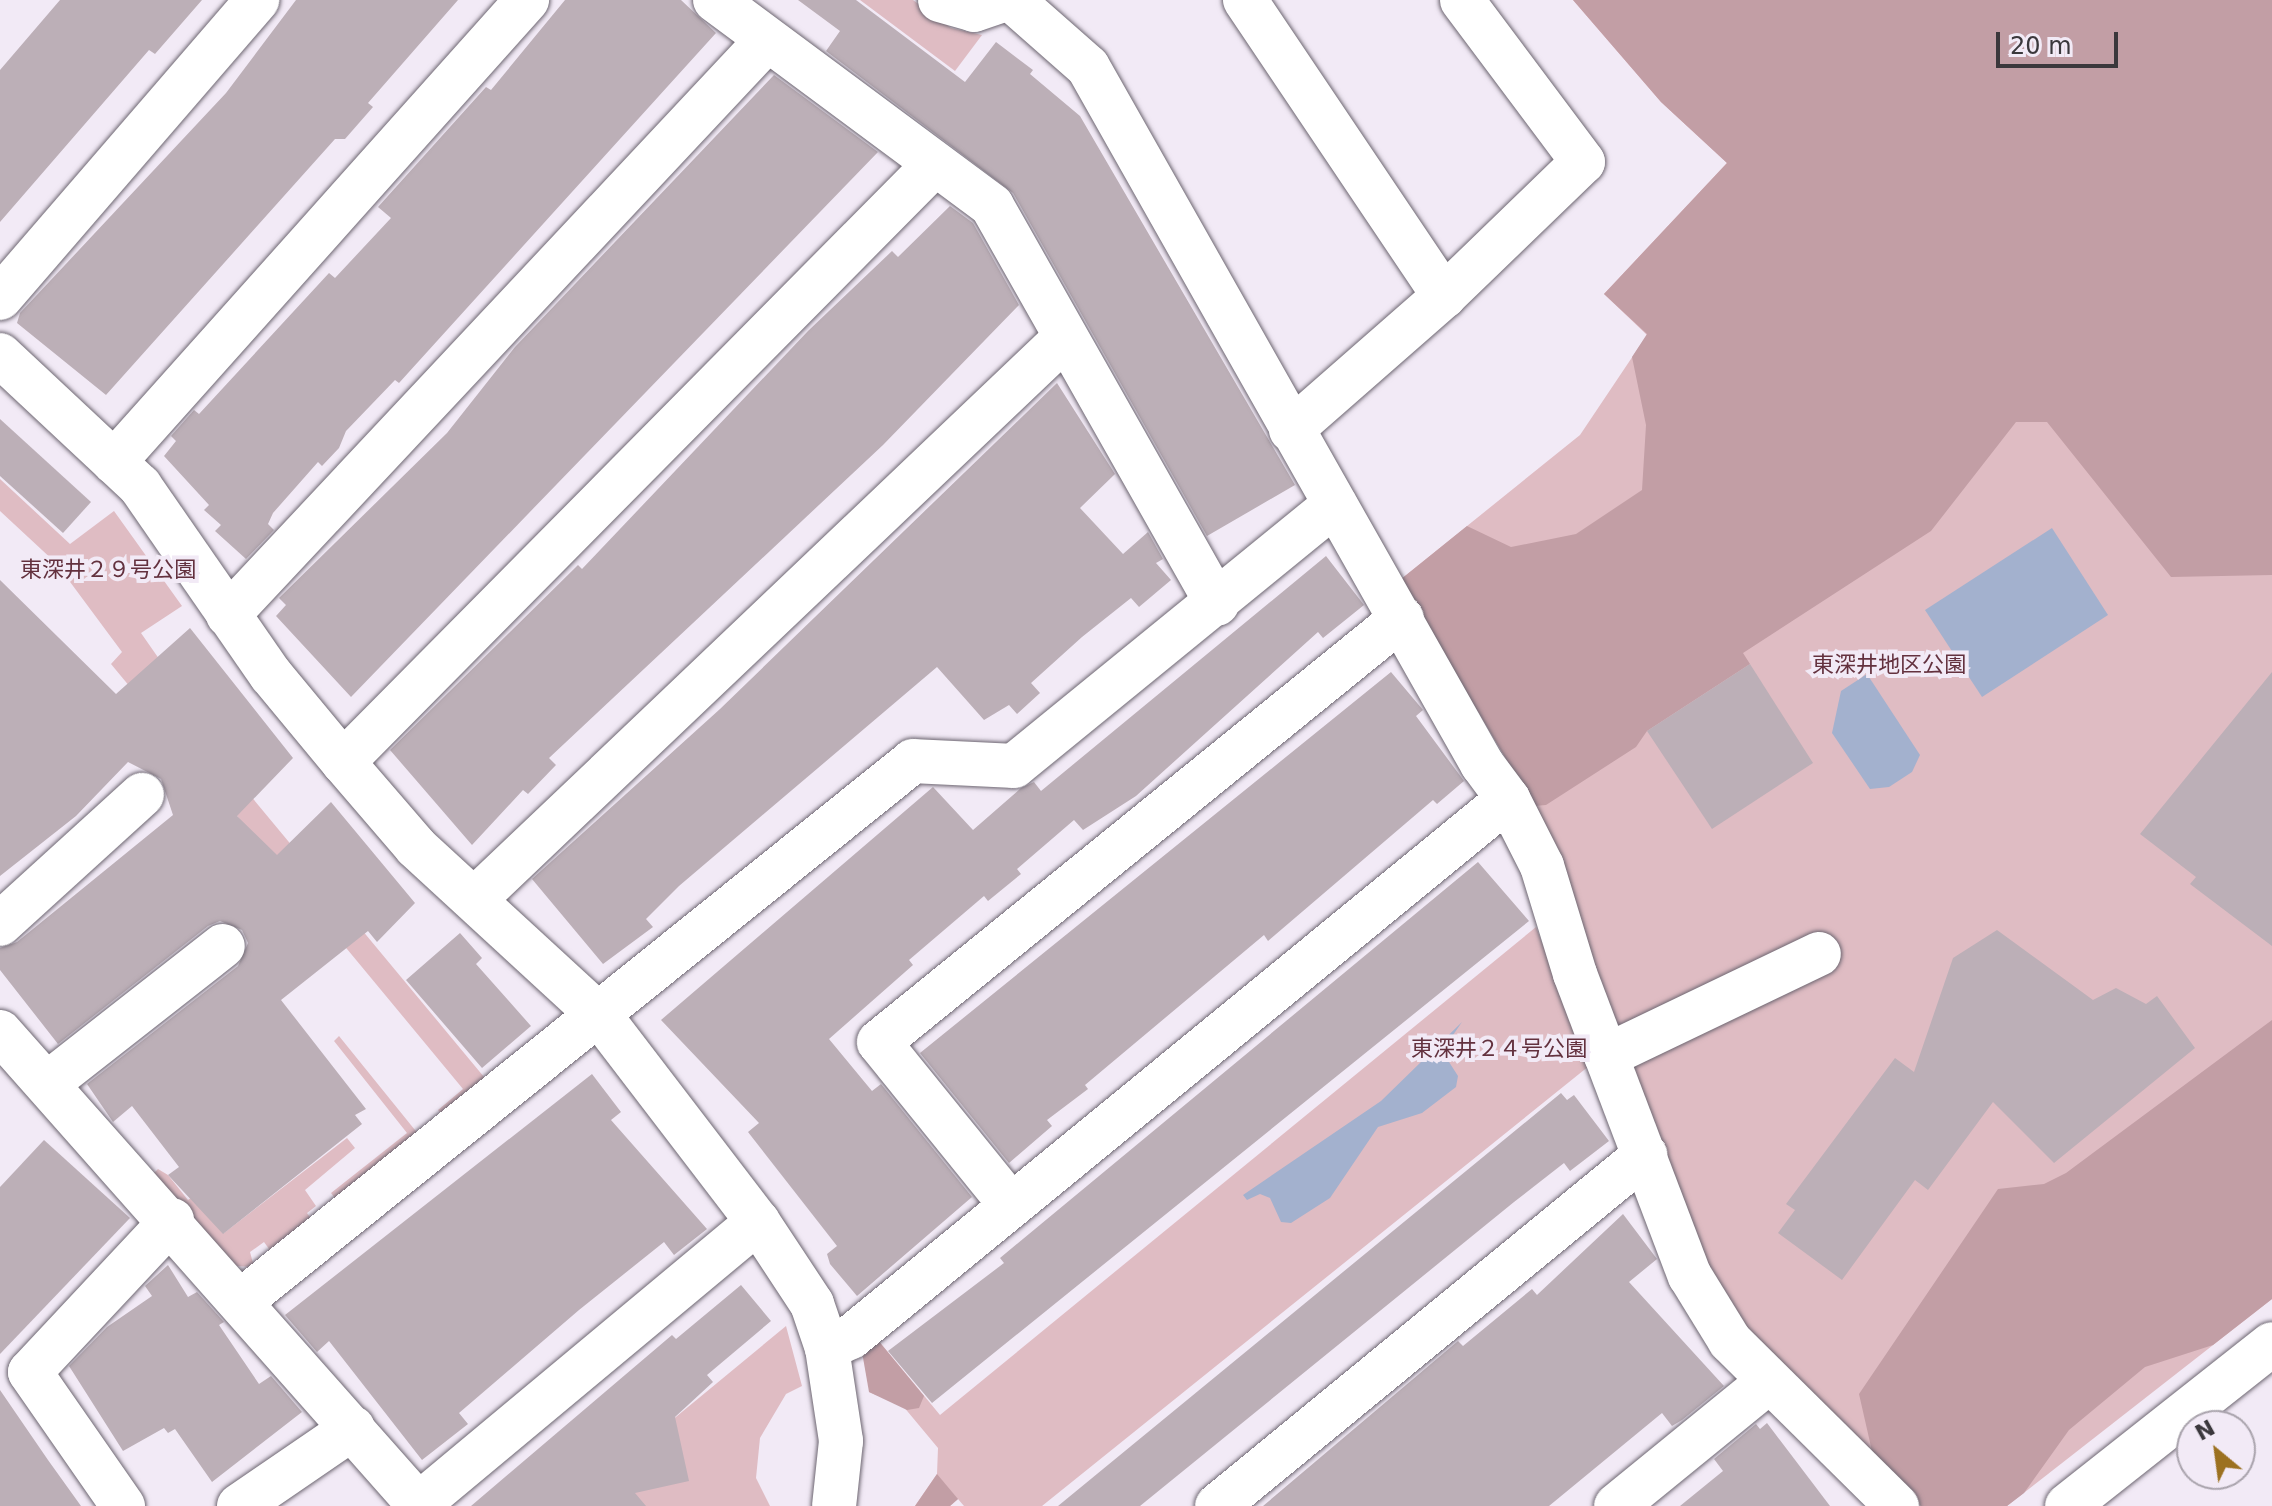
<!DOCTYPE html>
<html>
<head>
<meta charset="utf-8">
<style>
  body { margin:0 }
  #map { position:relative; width:2272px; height:1506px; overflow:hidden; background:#f2eaf6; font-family:"DejaVu Sans","Noto Sans JP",sans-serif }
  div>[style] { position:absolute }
  .green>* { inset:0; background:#dfbcc3 }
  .forest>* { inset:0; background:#c29ea5 }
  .water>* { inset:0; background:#a3b1ce }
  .building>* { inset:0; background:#bcafb7 }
  .roads { filter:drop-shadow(0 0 2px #6d6671) drop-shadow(0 0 2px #6d6671) }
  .minor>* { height:44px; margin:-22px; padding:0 22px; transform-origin:22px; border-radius:22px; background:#fff }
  span { translate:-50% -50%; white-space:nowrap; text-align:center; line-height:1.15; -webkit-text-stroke:8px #f2eaf6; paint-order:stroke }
  .park-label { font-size:22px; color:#63313e }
  .north { position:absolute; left:2176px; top:1410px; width:80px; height:80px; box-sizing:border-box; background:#f2eaf6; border:2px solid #a9a3ac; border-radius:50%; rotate:331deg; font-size:22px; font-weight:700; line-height:32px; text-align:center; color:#3b383c }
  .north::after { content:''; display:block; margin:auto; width:28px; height:36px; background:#9c7120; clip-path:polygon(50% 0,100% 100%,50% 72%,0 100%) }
  .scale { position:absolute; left:1996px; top:32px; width:122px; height:36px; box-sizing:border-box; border:4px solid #3b383c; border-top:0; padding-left:10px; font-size:24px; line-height:28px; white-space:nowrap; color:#3b383c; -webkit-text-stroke:6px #f2eaf6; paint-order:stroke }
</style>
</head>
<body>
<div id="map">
  <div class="green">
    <i style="clip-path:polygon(860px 0,913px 0,951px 28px,982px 35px,955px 71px)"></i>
    <i style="clip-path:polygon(1573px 0,2272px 0,2272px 1299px,2007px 1506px,1921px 1506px,1741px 1327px,1711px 1272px,1534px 806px,1400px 580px,1580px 435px,1647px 335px,1604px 294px,1727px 163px,1661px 102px)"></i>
    <i style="clip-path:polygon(0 479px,70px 544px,114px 511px,182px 606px,141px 633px,164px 666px,152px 677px,489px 1083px,444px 1118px,438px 1110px,463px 1089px,111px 664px,122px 652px,56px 563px,0 511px)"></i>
    <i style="clip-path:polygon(1536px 927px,1589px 1066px,1042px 1506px,964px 1506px,958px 1499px,950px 1506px,915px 1506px,937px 1474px,938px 1448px,903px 1406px,869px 1392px,877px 1339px,940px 1415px)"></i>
    <i style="clip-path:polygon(339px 1036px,419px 1135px,338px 1202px,331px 1193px,407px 1133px,334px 1041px)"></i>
    <i style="clip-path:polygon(347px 1138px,355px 1148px,305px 1190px,316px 1206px,307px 1213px,313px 1221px,272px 1253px,264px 1242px,250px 1252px,254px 1267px,235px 1266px,153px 1174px,158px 1169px,168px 1175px,188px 1200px,194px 1196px,224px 1233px)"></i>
    <i style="clip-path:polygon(786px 1326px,802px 1386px,786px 1394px,760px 1438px,756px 1478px,770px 1506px,568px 1506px)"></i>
  </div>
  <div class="forest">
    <i style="clip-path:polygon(1573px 0,2272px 0,2272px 575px,2171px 577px,2047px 422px,2016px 422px,1931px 531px,1743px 653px,1750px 664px,1647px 731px,1636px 747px,1546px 805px,1534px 806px,1400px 580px,1467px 526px,1511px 547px,1576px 534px,1642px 490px,1646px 425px,1632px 357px,1647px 334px,1604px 294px,1727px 163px,1661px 102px)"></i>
    <i style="clip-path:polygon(2272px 1020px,2272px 1299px,2213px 1345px,2145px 1367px,2069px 1430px,2024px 1493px,2007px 1506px,1921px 1506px,1874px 1460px,1859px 1394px,1998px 1189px,2044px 1184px,2066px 1173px)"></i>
    <i style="clip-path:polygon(877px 1339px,924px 1396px,919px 1408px,907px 1410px,869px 1392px,862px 1352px)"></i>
    <i style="clip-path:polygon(937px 1474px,958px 1499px,950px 1506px,915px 1506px)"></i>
  </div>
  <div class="water">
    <i style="clip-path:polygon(2052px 528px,2108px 615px,1982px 697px,1925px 610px)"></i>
    <i style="clip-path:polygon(1867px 674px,1920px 755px,1912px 772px,1889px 787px,1870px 789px,1832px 733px,1841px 691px)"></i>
    <i style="clip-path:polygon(1462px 1022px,1442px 1051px,1458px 1076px,1456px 1087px,1422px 1113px,1378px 1127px,1330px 1198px,1291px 1223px,1281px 1222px,1270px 1198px,1260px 1194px,1247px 1200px,1243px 1195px,1381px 1101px)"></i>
  </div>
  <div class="building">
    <i style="clip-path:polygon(60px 0,202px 0,155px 54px,149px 50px,0 222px,0 70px)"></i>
    <i style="clip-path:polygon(296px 0,458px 0,368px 103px,373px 107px,345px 139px,335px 139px,106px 395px,17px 323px,20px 313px,226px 93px)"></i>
    <i style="clip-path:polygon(565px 0,681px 0,716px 33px,399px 383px,395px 380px,346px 431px,339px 448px,322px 466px,318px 462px,273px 513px,268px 524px,274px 530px,246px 559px,215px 531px,221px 525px,204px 510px,209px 505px,164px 456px,176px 441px,171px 436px,194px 410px,199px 414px,329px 273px,335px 278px,391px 218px,378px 207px,486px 87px,491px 90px)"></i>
    <i style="clip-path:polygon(798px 0,856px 0,965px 82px,996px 42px,1033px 70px,1030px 74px,1080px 116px,1295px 485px,1207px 536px,1013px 193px,826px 51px,840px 31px)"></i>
    <i style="clip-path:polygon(774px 75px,878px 152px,351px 697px,276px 616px,286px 605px,279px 598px,447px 433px,515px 347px)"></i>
    <i style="clip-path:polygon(950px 206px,973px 223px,1019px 305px,883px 445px,549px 758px,556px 765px,528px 794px,523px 790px,472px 845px,390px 750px,578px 565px,582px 569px,808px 331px,892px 251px,898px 257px)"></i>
    <i style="clip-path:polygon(1057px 383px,1115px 474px,1080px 508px,1123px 554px,1148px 532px,1163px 559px,1156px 563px,1171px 580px,1139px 607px,1131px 598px,1082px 637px,1031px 683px,1040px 693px,1017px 714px,1009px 705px,984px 720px,937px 667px,679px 886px,646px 919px,653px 927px,603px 964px,532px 879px,720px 709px)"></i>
    <i style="clip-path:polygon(0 419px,91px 502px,63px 533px,0 476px)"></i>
    <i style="clip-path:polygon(1326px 556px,1364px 605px,1323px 638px,1318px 632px,1136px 796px,1083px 830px,1074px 820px,1017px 869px,1021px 874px,988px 901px,984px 896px,909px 960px,913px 965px,829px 1039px,872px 1091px,881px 1084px,972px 1197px,857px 1296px,830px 1264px,827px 1254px,837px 1246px,748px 1132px,759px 1123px,661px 1020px,933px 787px,973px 830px,1021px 788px,1034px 782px,1041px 791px)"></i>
    <i style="clip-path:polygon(0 580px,116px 694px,190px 628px,293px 758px,237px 816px,277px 855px,331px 802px,415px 903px,377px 942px,368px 931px,281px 1000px,366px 1109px,355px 1115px,362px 1124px,223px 1234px,168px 1175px,179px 1167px,132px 1106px,113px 1122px,87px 1084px,238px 966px,248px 943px,242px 930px,220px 921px,208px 926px,58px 1044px,0 970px,0 948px,17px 942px,173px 815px,161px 779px,128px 762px,76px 816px,0 876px)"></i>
    <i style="clip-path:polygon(1750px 664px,1813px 763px,1712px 829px,1647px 731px)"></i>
    <i style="clip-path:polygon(1391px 672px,1423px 710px,1416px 716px,1464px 781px,1437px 804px,1433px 800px,1268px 941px,1264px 935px,1085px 1085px,1088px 1089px,1047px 1120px,1052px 1126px,1009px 1163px,920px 1053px)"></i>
    <i style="clip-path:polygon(2272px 672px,2272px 946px,2190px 884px,2196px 877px,2140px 834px)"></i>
    <i style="clip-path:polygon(1478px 862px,1529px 921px,932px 1403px,888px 1351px,1004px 1263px,1000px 1258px)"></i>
    <i style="clip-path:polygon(1997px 930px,2093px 1000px,2116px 988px,2146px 1004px,2157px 996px,2195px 1048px,2054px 1163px,1993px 1102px,1928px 1190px,1915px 1180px,1842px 1280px,1778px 1233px,1795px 1210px,1786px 1204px,1895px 1058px,1914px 1072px,1953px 958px)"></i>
    <i style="clip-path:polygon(460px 933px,482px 958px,476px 964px,531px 1026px,482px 1068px,406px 980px)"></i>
    <i style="clip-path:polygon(592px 1074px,621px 1112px,611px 1120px,707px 1229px,674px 1255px,664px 1242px,579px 1310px,459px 1413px,468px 1424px,422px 1460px,329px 1341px,317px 1352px,285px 1315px)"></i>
    <i style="clip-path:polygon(1561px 1093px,1567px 1100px,1574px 1095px,1609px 1141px,1570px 1171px,1564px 1163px,1514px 1202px,1140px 1506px,1058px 1506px)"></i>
    <i style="clip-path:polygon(44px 1140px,130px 1218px,0 1354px,0 1187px)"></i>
    <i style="clip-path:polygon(1623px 1214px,1657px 1259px,1629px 1282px,1724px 1386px,1682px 1420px,1672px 1426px,1662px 1413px,1549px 1506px,1263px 1506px,1458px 1341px,1463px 1346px,1532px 1289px,1537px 1295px)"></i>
    <i style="clip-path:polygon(168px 1265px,188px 1297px,197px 1292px,224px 1322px,219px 1325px,259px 1384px,271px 1376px,302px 1412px,212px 1482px,175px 1429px,168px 1433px,164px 1428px,123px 1451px,69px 1366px,107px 1327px,152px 1296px,145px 1286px)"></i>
    <i style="clip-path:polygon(741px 1285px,771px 1321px,707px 1375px,713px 1382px,675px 1417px,689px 1481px,635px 1493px,646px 1506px,471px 1506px,672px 1335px,676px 1339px)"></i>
    <i style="clip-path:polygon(0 1390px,48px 1460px,81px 1506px,0 1506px)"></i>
    <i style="clip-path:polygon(1767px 1423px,1830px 1506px,1680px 1506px,1723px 1471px,1714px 1459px,1756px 1424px,1760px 1429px)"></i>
  </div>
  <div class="roads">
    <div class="minor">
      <i style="left:715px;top:0;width:345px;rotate:36.6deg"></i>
      <i style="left:992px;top:206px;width:457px;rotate:60.5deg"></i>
      <i style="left:940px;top:0;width:35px;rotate:16deg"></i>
      <i style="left:974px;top:10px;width:31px;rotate:-19deg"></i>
      <i style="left:1012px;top:0;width:101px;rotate:41.4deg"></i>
      <i style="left:1088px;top:67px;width:801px;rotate:60.52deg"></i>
      <i style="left:1482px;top:764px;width:44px;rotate:53.4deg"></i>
      <i style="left:1508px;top:799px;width:75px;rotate:63.1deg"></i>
      <i style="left:1542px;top:866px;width:113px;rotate:73deg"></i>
      <i style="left:1575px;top:974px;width:323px;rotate:69.2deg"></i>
      <i style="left:1690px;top:1276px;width:76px;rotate:58.4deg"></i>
      <i style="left:1730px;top:1341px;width:235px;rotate:44.7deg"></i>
      <i style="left:1245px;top:0;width:357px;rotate:56.1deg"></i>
      <i style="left:0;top:298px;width:394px;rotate:-49.2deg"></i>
      <i style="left:0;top:355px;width:192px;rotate:43.1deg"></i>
      <i style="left:140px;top:486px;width:230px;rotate:55.3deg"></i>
      <i style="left:271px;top:675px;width:113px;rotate:50.4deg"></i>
      <i style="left:343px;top:762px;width:112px;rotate:49.3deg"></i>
      <i style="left:416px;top:847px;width:251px;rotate:42.6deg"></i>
      <i style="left:601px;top:1017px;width:258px;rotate:52.6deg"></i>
      <i style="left:758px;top:1222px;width:98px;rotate:56.6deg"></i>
      <i style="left:812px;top:1304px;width:46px;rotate:71.2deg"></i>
      <i style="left:827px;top:1348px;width:94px;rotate:81.4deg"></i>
      <i style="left:841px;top:1441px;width:65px;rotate:96.1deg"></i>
      <i style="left:1291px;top:430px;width:203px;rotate:-41.2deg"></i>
      <i style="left:1444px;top:296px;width:193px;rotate:-44deg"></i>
      <i style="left:1583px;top:162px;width:202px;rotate:-126.8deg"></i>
      <i style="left:114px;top:462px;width:620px;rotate:-48.21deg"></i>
      <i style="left:228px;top:615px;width:788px;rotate:-46.85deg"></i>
      <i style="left:343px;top:762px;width:839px;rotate:-45.29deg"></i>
      <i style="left:475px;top:899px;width:814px;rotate:-43.56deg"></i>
      <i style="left:0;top:924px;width:192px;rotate:-42.3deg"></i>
      <i style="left:0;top:1032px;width:633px;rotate:48.46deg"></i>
      <i style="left:1606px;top:1056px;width:236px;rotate:-25.6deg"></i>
      <i style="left:48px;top:1083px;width:222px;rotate:-38.1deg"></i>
      <i style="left:1010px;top:1204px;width:208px;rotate:-129deg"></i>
      <i style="left:879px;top:1042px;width:673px;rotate:-39.03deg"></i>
      <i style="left:241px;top:1301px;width:862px;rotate:-38.78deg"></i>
      <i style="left:913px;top:761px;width:101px;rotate:2.8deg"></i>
      <i style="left:1014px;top:766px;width:414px;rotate:-39.2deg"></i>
      <i style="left:827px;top:1348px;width:26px;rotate:-25deg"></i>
      <i style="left:851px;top:1337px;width:849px;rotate:-39.31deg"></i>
      <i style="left:419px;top:1504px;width:441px;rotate:-39.8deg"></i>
      <i style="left:123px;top:1506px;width:163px;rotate:-124.8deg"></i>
      <i style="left:30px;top:1372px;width:208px;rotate:-46.9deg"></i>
      <i style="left:239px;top:1506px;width:138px;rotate:-34.4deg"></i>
      <i style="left:1217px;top:1506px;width:554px;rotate:-39.35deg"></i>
      <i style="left:1616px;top:1506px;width:195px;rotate:-39.2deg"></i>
      <i style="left:2067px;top:1506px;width:261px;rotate:-38.3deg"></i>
    </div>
  </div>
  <div class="park-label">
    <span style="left:108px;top:570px">東深井２９号公園</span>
    <span style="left:1889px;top:665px">東深井地区公園</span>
    <span style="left:1499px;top:1049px">東深井２４号公園</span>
  </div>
  <div class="north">N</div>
  <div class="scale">20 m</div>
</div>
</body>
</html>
